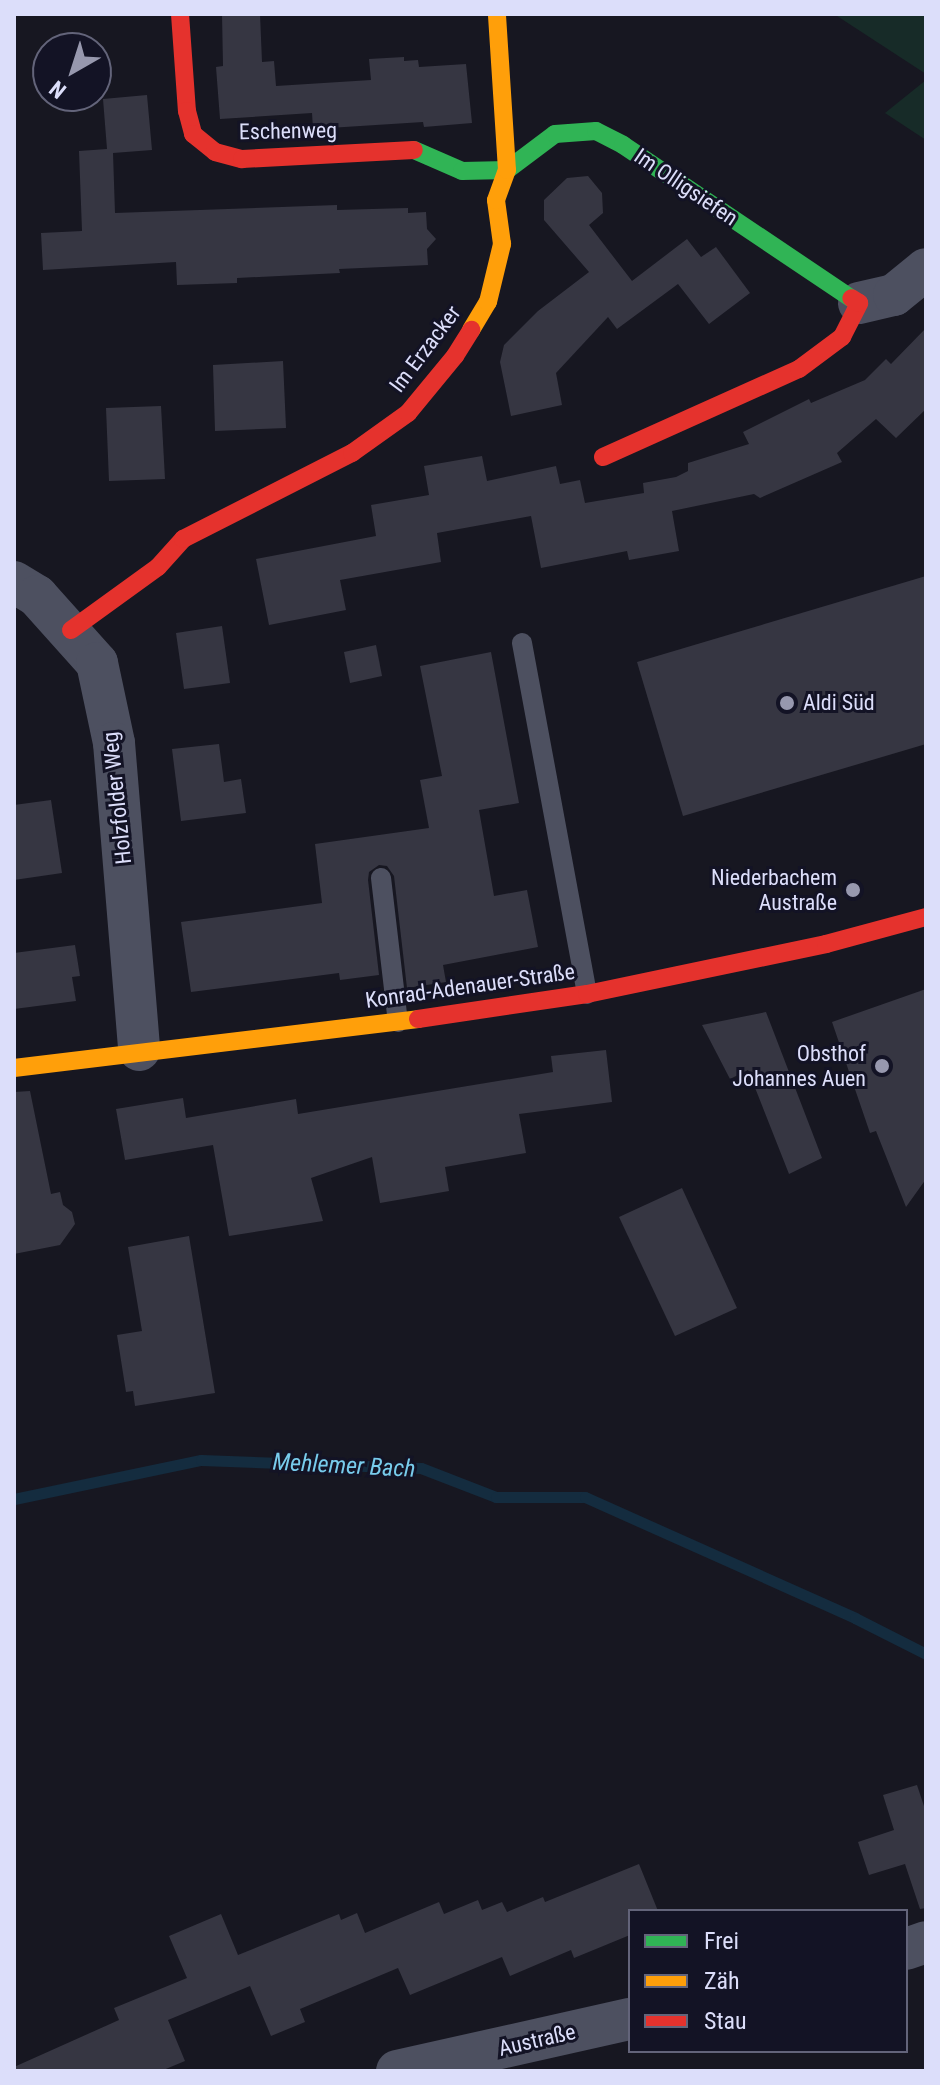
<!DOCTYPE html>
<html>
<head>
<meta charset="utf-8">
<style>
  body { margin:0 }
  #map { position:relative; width:940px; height:2085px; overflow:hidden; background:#171721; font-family:"Roboto Condensed",sans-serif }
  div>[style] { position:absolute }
  .green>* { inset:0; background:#172b28 }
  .stream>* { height:11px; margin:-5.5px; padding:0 5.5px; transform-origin:5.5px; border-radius:5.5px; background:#142c3f }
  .building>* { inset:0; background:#363642 }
  .lane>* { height:20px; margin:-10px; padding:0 10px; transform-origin:10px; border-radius:10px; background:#4d5060 }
  .street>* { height:42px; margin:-21px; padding:0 21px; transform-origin:21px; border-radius:21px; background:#4d5060 }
  .fast>* { height:18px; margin:-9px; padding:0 9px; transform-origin:9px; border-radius:9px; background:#30b455 }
  .slow>* { height:18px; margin:-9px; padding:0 9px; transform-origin:9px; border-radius:9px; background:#ff9f0a }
  .jam>* { height:18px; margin:-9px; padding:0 9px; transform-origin:9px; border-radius:9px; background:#e5322d }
  .dots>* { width:22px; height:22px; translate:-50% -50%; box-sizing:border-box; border:4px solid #131325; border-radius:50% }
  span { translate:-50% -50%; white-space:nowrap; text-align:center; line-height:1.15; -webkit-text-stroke:6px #131325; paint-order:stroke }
  .street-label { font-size:22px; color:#dcdefa }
  .poi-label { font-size:22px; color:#dcdefa }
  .left { translate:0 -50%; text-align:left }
  .right { translate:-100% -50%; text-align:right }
  .water-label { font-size:24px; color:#78ccec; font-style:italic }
  .frame { position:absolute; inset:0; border:16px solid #dcdefa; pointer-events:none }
  .legend { position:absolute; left:628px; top:1909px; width:280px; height:144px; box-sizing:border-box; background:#131325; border:2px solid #63647a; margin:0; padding:10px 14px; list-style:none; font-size:24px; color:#dcdefa }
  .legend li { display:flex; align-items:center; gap:16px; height:40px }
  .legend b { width:40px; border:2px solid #63647a }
  .north { position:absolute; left:32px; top:32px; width:80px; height:80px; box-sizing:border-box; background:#131325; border:2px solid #63647a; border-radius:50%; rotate:219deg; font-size:22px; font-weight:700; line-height:32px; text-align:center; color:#dcdefa }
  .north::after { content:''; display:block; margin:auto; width:28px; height:36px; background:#9798ae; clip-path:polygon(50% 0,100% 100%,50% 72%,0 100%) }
</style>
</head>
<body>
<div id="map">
  <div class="green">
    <i style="clip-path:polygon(834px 14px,926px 14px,926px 74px)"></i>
    <i style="clip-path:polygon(926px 80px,926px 140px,885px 113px)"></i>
  </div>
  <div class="stream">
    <i style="left:14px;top:1499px;width:191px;rotate:-11.8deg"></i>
    <i style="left:201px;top:1460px;width:220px;rotate:2.1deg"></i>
    <i style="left:421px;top:1468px;width:80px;rotate:21.1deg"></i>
    <i style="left:496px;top:1497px;width:89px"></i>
    <i style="left:585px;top:1497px;width:296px;rotate:24.1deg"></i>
    <i style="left:855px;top:1618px;width:80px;rotate:26.9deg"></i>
  </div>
  <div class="building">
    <i style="clip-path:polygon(222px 14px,260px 14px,262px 62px,274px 61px,276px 86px,371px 80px,369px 59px,404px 57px,404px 61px,418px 60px,419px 67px,466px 64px,472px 123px,424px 127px,423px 122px,313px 129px,312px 113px,220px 119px,216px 67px,223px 66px)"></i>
    <i style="clip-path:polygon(147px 95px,152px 150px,113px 153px,115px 213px,337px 205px,337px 210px,408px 208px,408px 213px,426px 212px,427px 229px,436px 239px,427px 249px,428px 265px,339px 269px,340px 273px,237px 278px,237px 283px,177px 285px,176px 262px,43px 270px,41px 233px,82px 231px,79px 151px,107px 149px,103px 99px)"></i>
    <i style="clip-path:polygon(588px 176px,602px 193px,603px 213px,589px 225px,632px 281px,687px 239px,701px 257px,716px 247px,750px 293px,709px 324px,678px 284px,617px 329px,608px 317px,556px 373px,562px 405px,511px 416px,500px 362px,504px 345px,538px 311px,589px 272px,544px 220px,544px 200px,567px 178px)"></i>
    <i style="clip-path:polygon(926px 328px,926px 409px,896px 438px,876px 419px,837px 453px,842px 462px,760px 498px,754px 494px,672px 511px,679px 551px,629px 560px,627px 551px,541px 568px,531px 516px,437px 533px,441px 562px,340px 580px,346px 610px,269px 625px,256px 559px,376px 536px,371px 505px,429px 495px,424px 466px,482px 456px,487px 481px,556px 466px,560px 484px,580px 480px,585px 503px,644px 493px,643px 483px,676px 477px,688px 471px,688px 463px,749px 444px,743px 432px,809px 399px,811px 403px,865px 380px,886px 359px,891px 364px)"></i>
    <i style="clip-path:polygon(283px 361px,286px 428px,215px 431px,213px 365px)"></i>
    <i style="clip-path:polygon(161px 406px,165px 479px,109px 481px,106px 408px)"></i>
    <i style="clip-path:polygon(926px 576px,926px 744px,683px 816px,637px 662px)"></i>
    <i style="clip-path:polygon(222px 626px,230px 683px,184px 689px,176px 633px)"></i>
    <i style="clip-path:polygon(376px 645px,382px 676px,350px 683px,344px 652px)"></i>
    <i style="clip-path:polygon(491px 652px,519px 803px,479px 810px,494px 896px,527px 890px,538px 947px,443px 965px,446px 982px,407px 988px,394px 876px,387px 866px,379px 865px,369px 872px,368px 880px,379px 975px,340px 980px,339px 973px,191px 992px,181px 922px,322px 903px,315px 844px,429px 828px,420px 780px,442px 776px,420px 666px)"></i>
    <i style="clip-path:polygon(219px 744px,224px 782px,241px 779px,246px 813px,181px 821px,172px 749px)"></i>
    <i style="clip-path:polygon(51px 800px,62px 873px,14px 880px,14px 805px)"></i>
    <i style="clip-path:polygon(75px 945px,80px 976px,72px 977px,76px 1001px,14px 1009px,14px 953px)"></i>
    <i style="clip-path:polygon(926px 989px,926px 1179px,906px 1207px,876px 1131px,870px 1133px,832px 1022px)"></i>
    <i style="clip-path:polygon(766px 1012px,822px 1158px,789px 1174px,748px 1070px,730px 1079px,702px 1025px)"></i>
    <i style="clip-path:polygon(606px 1050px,612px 1102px,519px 1114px,526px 1153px,445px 1167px,449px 1191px,380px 1203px,372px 1157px,311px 1178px,323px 1221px,229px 1236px,213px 1145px,125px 1160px,116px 1109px,183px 1098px,186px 1118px,296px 1099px,298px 1114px,553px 1072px,551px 1056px)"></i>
    <i style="clip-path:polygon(30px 1091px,51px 1194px,60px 1192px,63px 1205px,72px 1212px,75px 1224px,60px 1245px,14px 1254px,14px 1092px)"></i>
    <i style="clip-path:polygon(682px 1188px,737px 1308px,675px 1336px,619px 1217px)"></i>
    <i style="clip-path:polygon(189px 1236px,215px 1393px,135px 1406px,133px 1391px,126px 1392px,117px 1335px,142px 1331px,128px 1247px)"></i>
    <i style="clip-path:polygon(917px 1785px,926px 1812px,926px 1908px,920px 1909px,905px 1864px,869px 1875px,858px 1842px,894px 1830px,883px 1795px)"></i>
    <i style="clip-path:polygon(639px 1864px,658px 1911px,630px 1911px,630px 1935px,574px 1958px,571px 1950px,510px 1976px,502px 1957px,410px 1995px,398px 1968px,300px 2009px,305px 2022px,271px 2036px,250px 1986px,168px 2020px,185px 2061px,161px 2071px,14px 2071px,14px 2067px,119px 2020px,114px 2008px,187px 1978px,169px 1936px,221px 1914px,238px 1955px,339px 1914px,341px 1920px,357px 1913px,365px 1933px,439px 1902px,444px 1914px,478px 1900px,482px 1910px,502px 1902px,507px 1912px,543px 1897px,545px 1902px)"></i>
  </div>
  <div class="lane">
    <i style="left:522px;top:643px;width:357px;rotate:79.5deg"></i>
    <i style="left:381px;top:878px;width:145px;rotate:83.3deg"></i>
  </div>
  <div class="street">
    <i style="left:859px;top:303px;width:36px;rotate:-13deg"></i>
    <i style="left:894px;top:295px;width:41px;rotate:-39.1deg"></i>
    <i style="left:14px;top:582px;width:27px;rotate:31deg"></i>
    <i style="left:37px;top:596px;width:90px;rotate:48.2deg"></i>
    <i style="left:97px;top:663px;width:82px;rotate:78deg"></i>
    <i style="left:114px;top:743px;width:308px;rotate:85.3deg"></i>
    <i style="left:906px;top:1949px;width:21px;rotate:-19deg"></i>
    <i style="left:397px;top:2071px;width:239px;rotate:-12.6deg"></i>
  </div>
  <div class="fast">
    <i style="left:414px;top:150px;width:52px;rotate:23.6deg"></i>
    <i style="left:462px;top:171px;width:45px;rotate:-1.3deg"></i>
    <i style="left:507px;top:170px;width:60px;rotate:-36.9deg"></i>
    <i style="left:555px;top:134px;width:41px;rotate:-4.2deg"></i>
    <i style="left:596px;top:131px;width:30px;rotate:27deg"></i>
    <i style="left:623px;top:145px;width:275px;rotate:33.9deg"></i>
  </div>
  <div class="slow">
    <i style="left:471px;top:330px;width:33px;rotate:-59deg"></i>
    <i style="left:488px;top:302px;width:60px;rotate:-76.4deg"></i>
    <i style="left:502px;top:244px;width:44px;rotate:-97.8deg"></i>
    <i style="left:496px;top:200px;width:32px;rotate:-70deg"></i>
    <i style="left:507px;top:170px;width:156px;rotate:-93.7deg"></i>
    <i style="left:14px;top:1068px;width:407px;rotate:-6.9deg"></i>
  </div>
  <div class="jam">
    <i style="left:180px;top:14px;width:97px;rotate:85.9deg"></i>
    <i style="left:187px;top:111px;width:24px;rotate:75deg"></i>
    <i style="left:193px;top:134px;width:28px;rotate:39deg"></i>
    <i style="left:215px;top:152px;width:28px;rotate:15deg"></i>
    <i style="left:242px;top:159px;width:172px;rotate:-3deg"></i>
    <i style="left:603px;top:457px;width:215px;rotate:-24.2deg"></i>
    <i style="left:799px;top:369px;width:54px;rotate:-36.7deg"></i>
    <i style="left:842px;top:337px;width:38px;rotate:-63deg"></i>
    <i style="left:859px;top:303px;width:9px;rotate:-148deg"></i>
    <i style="left:71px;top:630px;width:107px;rotate:-35.9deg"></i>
    <i style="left:158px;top:567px;width:38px;rotate:-48deg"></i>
    <i style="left:183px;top:539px;width:190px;rotate:-27deg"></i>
    <i style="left:352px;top:453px;width:69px;rotate:-35.5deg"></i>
    <i style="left:408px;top:413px;width:74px;rotate:-50.5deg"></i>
    <i style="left:455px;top:356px;width:31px;rotate:-58deg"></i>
    <i style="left:418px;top:1019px;width:171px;rotate:-8.4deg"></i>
    <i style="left:587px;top:994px;width:244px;rotate:-11.8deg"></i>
    <i style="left:826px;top:944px;width:104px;rotate:-15.1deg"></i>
  </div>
  <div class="dots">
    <i style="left:787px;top:703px;background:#9798ae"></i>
    <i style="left:853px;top:890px;background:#9798ae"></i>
    <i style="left:882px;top:1066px;background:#9798ae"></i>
  </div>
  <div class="street-label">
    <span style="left:288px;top:131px;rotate:-1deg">Eschenweg</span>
    <span style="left:686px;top:187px;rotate:34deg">Im Olligsiefen</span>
    <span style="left:425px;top:349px;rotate:-53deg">Im Erzacker</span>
    <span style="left:117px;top:798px;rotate:-96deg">Holzfolder Weg</span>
    <span style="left:470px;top:986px;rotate:-8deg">Konrad-Adenauer-Straße</span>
    <span style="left:537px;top:2040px;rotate:-13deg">Austraße</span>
  </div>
  <div class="poi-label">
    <span class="left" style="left:803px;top:703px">Aldi Süd</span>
    <span class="right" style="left:837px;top:890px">Niederbachem<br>Austraße</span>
    <span class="right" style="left:866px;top:1066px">Obsthof<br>Johannes Auen</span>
  </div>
  <div class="water-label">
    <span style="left:344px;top:1466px;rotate:3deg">Mehlemer Bach</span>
  </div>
  <div class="frame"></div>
  <ul class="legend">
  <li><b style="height:10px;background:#30b455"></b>Frei</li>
  <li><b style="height:10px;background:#ff9f0a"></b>Zäh</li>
  <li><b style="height:10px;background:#e5322d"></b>Stau</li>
  </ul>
  <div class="north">N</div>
</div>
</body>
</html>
